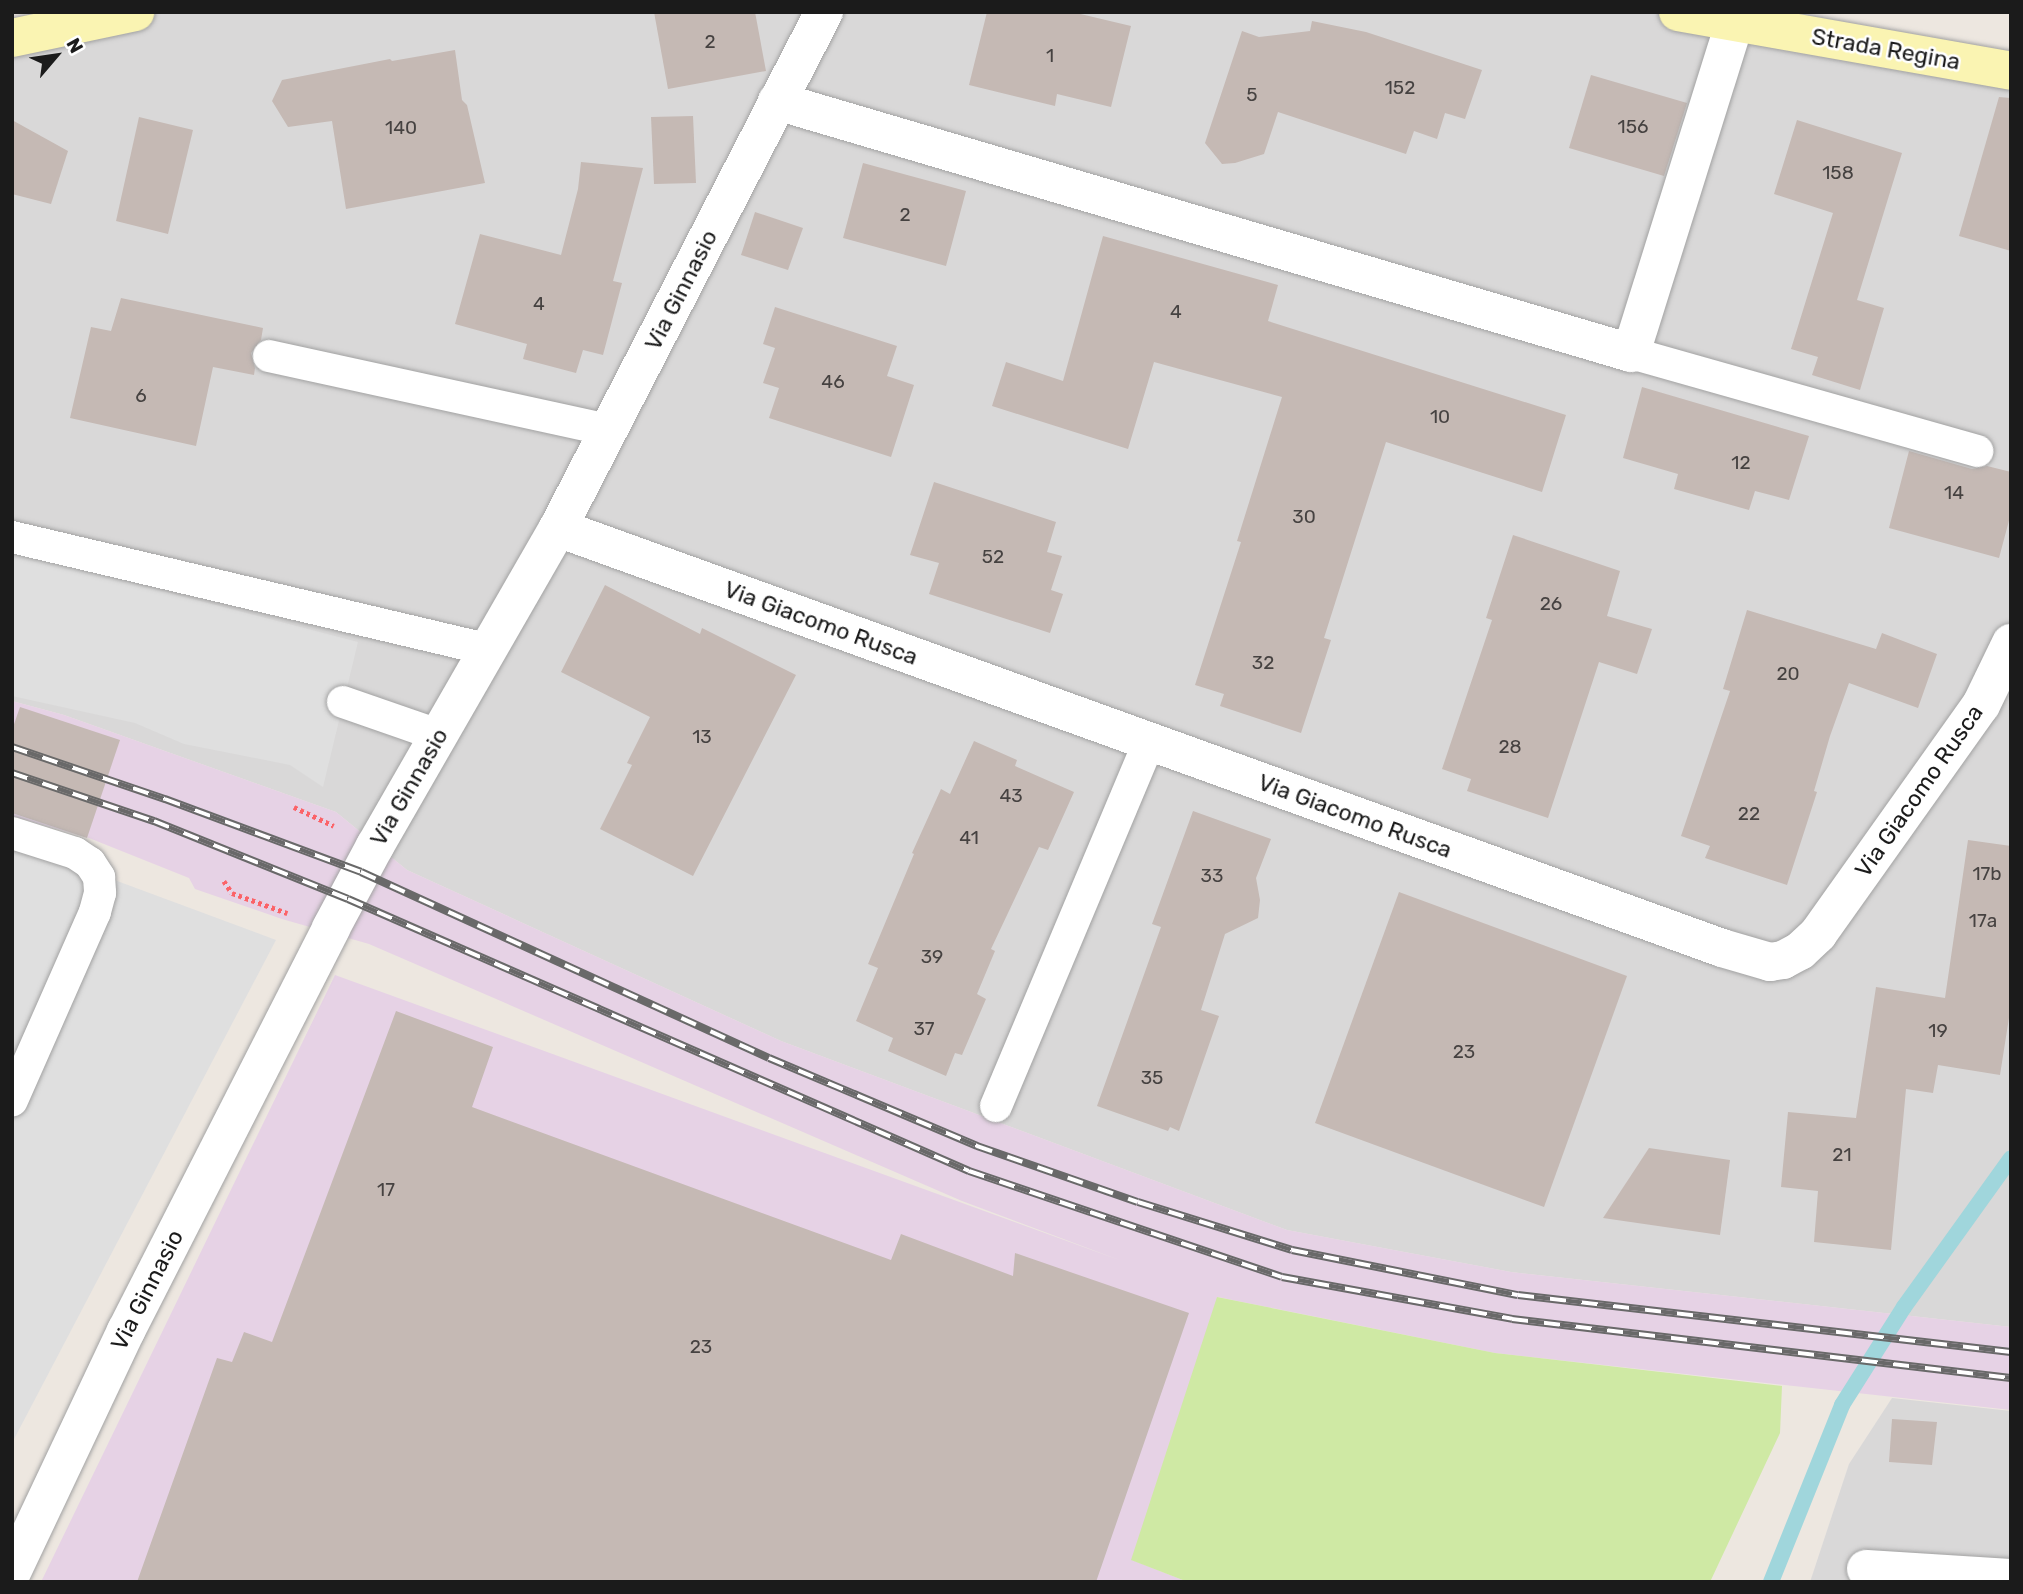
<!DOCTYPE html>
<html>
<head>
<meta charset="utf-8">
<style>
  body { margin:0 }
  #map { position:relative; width:2023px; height:1594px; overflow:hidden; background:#ede7e0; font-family:Rubik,sans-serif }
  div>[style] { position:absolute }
  .residential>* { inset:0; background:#d9d8d8 }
  .industrial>* { inset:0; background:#e6d2e5 }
  .grass>* { inset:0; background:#cfe9a4 }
  .parking>* { inset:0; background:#dfdfdf }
  .stream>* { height:16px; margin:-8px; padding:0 8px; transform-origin:8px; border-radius:8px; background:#a0d6dc }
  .building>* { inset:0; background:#c5b9b4 }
  .path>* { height:4.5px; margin-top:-2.25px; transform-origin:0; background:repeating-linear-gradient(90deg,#fb6368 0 3.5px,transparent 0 7px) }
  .roads { filter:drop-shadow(0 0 2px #a2a2a2) drop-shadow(0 0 2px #a2a2a2) }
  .service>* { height:32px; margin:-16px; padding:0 16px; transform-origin:16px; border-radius:16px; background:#fff }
  .minor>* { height:38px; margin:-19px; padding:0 19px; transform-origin:19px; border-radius:19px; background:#fff }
  .secondary>* { height:38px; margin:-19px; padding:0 19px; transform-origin:19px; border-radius:19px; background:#faf4b2 }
  .rail>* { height:8px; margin-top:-4px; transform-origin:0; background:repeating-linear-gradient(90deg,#fff 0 16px,#696969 0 32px); box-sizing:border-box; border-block:2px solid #696969 }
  span { translate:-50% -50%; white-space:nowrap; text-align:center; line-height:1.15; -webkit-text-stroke:5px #fff; paint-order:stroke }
  .number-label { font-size:19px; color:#464241 }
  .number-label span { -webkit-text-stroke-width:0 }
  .street-label { font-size:23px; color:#1b1b1b }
  .frame { position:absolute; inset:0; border:14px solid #1b1b1b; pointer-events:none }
  .north { position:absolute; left:21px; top:21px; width:70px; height:70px; -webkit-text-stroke:5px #fff; paint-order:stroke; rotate:61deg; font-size:19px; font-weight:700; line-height:28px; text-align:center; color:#1b1b1b }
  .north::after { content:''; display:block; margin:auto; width:24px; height:32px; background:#1b1b1b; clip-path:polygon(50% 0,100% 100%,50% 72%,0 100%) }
</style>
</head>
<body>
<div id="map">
  <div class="residential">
    <i style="clip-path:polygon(135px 12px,1798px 12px,1792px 32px,2011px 71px,2011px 1327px,1511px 1272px,1287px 1230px,781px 1041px,407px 870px,336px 812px,64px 715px,12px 701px,12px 38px)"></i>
    <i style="clip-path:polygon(1892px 1398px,2011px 1411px,2011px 1582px,1810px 1582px,1849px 1464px)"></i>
  </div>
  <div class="industrial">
    <i style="clip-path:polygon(12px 701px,64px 715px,336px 812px,407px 870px,781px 1041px,1287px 1230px,1511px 1272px,2011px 1327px,2011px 1410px,1495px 1353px,1218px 1297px,1132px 1560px,1188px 1582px,41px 1582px,335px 975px,1122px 1261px,962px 1201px,369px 944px,282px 919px,195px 889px,189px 878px,89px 838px,12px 816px)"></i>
  </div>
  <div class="grass">
    <i style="clip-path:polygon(1217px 1297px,1495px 1353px,1782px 1386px,1780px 1433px,1710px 1582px,1188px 1582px,1131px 1560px)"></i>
  </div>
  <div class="parking">
    <i style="clip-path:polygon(12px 552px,358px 642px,323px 787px,290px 765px,184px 744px,135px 723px,12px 696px)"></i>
    <i style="clip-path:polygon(12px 842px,276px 940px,12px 1443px)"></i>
  </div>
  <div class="stream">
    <i style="left:1771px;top:1582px;width:191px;rotate:-68.1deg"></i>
    <i style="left:1842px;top:1405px;width:116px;rotate:-57.7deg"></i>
    <i style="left:1904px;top:1307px;width:183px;rotate:-54.3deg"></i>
  </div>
  <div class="building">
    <i style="clip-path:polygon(654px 12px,755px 12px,766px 71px,668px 89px)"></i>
    <i style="clip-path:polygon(987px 12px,1072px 12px,1131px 26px,1111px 107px,1057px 94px,1055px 106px,969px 85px)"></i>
    <i style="clip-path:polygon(1312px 21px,1366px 32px,1482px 70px,1465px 119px,1445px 113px,1437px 139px,1414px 131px,1406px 154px,1278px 112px,1264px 154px,1235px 163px,1222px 164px,1205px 143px,1242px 31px,1259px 37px,1310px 31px)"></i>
    <i style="clip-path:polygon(455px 50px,462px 100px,467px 105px,485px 183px,346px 209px,332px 121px,288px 127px,272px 101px,282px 80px,390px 59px,392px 61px)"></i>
    <i style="clip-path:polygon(1591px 75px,1687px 103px,1664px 176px,1569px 148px)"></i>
    <i style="clip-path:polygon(1999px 97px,2011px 98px,2011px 251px,1959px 236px)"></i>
    <i style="clip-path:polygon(693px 116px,696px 183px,654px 184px,651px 117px)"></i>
    <i style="clip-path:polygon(139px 117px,193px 130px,168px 234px,116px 221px)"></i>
    <i style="clip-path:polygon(12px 120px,68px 151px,51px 204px,12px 194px)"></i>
    <i style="clip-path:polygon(1797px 120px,1902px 153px,1857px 300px,1884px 308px,1860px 390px,1812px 375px,1818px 357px,1791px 349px,1833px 213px,1774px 194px)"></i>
    <i style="clip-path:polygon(581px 162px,643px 168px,613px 281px,622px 283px,603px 355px,583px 350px,576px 373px,523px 359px,527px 344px,455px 324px,480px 234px,561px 255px,578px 189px)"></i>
    <i style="clip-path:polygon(863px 163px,966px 191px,946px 266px,843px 238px)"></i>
    <i style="clip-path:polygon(755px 212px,803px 228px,788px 270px,741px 255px)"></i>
    <i style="clip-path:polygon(1103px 236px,1278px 285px,1268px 321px,1566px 415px,1542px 492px,1386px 442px,1324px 638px,1331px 640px,1301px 733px,1220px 706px,1224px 694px,1195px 685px,1241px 542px,1237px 541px,1282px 397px,1154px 362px,1128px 449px,992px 406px,1006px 362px,1063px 381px)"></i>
    <i style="clip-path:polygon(121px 298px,263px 328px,261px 340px,251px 353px,255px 368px,254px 375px,213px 367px,196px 446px,70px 418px,91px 327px,111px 331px)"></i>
    <i style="clip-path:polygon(775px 307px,897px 346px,887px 376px,914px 385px,891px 457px,769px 418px,779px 388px,763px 383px,775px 348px,763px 344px)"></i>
    <i style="clip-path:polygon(1642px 387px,1809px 436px,1789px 500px,1755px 491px,1749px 510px,1674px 489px,1678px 474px,1623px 458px)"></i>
    <i style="clip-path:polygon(1909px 451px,1972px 469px,1987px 466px,2011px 472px,2011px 513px,1999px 558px,1889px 528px)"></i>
    <i style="clip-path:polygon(934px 482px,1056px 522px,1047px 552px,1062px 556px,1051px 590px,1063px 594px,1050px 633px,929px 594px,939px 563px,910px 555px)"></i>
    <i style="clip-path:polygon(1513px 535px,1620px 571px,1607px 616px,1652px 629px,1637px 674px,1599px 662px,1548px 818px,1467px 791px,1471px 779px,1442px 769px,1492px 620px,1486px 618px)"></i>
    <i style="clip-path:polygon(605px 585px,700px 634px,702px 628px,796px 675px,693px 876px,600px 829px,632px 765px,627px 763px,650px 717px,561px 672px)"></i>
    <i style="clip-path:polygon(1747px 610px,1876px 649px,1882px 633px,1937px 654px,1918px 708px,1849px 683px,1830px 736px,1814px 791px,1817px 792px,1787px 885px,1705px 858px,1710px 846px,1681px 836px,1730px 691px,1723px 689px)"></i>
    <i style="clip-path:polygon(20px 707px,120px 740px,87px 838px,12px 813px,12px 730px)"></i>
    <i style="clip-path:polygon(974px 741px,1017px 760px,1015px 766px,1074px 792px,1048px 850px,1039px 847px,991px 949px,995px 951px,977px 994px,986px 999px,962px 1055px,955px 1053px,946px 1076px,888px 1051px,893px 1038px,856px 1021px,878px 968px,868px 964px,914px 854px,912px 853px,941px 789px,950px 794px)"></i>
    <i style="clip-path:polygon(1193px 811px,1271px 839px,1256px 878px,1260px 900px,1258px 918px,1225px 934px,1201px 1010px,1219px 1016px,1179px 1131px,1170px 1127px,1168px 1131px,1097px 1106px,1161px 927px,1152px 924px)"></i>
    <i style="clip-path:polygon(1968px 840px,2011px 846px,2011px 1005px,2000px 1075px,1938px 1065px,1933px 1093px,1906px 1089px,1891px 1250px,1814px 1242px,1818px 1191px,1781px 1187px,1788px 1112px,1856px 1118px,1876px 987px,1945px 998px)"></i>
    <i style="clip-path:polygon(1399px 892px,1627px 976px,1544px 1207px,1315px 1123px)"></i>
    <i style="clip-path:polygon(396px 1011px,493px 1047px,472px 1107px,891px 1260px,901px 1234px,1013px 1276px,1015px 1253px,1189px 1313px,1096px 1582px,137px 1582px,217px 1358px,232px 1362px,244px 1332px,272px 1342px)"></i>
    <i style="clip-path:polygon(1649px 1148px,1730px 1160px,1720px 1235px,1603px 1218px)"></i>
    <i style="clip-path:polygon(1892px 1419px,1937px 1422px,1932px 1465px,1889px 1462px)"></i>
  </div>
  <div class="path">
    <i style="left:294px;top:807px;width:44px;rotate:25.4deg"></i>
    <i style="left:224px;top:881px;width:14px;rotate:56deg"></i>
    <i style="left:232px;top:893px;width:59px;rotate:20deg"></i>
  </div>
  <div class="roads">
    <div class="service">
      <i style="left:1631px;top:353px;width:360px;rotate:15.8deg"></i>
      <i style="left:269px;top:356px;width:347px;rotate:12.3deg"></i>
      <i style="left:12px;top:537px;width:488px;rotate:13.3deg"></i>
      <i style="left:343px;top:702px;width:101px;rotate:19.2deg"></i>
      <i style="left:12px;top:833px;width:66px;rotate:17.6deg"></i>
      <i style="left:75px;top:853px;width:18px;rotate:34deg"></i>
      <i style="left:90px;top:863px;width:17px;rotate:57deg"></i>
      <i style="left:99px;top:877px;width:16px;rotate:86deg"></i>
      <i style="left:100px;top:893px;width:20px;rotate:105deg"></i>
      <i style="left:95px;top:912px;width:206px;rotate:113.8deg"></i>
      <i style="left:996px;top:1106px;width:395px;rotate:-67.2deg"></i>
    </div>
    <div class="minor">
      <i style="left:777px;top:101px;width:890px;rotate:16.44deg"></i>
      <i style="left:1631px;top:353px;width:347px;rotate:-72.6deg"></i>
      <i style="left:558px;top:528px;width:1237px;rotate:19.84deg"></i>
      <i style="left:1722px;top:948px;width:50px;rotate:16.3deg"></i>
      <i style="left:1770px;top:962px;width:13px;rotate:-9deg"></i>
      <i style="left:1783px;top:960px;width:19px;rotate:-28deg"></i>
      <i style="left:1800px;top:951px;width:25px;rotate:-43deg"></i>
      <i style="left:1818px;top:934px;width:281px;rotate:-54.6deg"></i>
      <i style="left:1981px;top:705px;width:69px;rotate:-64.2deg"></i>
      <i style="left:1866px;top:1569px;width:145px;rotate:3.6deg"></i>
      <i style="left:12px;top:1572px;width:267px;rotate:-64.7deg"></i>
      <i style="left:126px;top:1331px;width:452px;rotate:-63deg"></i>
      <i style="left:331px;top:928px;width:93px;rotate:-61.8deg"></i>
      <i style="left:375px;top:846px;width:367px;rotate:-60.1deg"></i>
      <i style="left:558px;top:528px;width:581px;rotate:-62.73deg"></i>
    </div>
    <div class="secondary">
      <i style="left:1678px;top:12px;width:338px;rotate:10deg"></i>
      <i style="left:12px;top:38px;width:126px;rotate:-11.9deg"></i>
    </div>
  </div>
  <div class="rail">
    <i style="left:12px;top:747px;width:162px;rotate:18.8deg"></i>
    <i style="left:165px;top:799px;width:209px;rotate:20.4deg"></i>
    <i style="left:361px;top:872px;width:448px;rotate:24.5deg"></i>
    <i style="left:769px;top:1058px;width:226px;rotate:22.9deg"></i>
    <i style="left:977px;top:1146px;width:170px;rotate:19.2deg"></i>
    <i style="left:1138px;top:1202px;width:161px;rotate:17.3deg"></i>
    <i style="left:1292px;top:1250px;width:230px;rotate:11.3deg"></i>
    <i style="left:1518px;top:1295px;width:496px;rotate:6.6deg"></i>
    <i style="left:12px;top:773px;width:150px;rotate:18.7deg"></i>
    <i style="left:154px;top:821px;width:209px;rotate:21.9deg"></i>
    <i style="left:348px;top:899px;width:678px;rotate:23.65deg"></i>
    <i style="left:969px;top:1171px;width:330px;rotate:18.7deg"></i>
    <i style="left:1282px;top:1277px;width:234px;rotate:10.3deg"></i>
    <i style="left:1512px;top:1319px;width:502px;rotate:6.74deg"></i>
  </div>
  <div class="number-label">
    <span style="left:710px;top:42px">2</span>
    <span style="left:1050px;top:56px">1</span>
    <span style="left:1400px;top:88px">152</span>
    <span style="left:1252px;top:95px">5</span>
    <span style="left:1633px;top:127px">156</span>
    <span style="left:401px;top:128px">140</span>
    <span style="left:1838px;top:173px">158</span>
    <span style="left:905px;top:215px">2</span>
    <span style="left:539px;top:304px">4</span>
    <span style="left:1176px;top:312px">4</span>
    <span style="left:833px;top:382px">46</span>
    <span style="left:141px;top:396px">6</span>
    <span style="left:1440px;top:417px">10</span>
    <span style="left:1741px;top:463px">12</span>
    <span style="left:1954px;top:493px">14</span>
    <span style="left:1304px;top:517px">30</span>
    <span style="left:993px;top:557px">52</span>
    <span style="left:1551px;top:604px">26</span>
    <span style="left:1263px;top:663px">32</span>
    <span style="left:1788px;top:674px">20</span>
    <span style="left:702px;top:737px">13</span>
    <span style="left:1510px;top:747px">28</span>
    <span style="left:1011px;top:796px">43</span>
    <span style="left:1749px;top:814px">22</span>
    <span style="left:969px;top:838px">41</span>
    <span style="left:1987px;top:874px">17b</span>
    <span style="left:1212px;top:876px">33</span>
    <span style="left:1983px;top:921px">17a</span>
    <span style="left:932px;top:957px">39</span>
    <span style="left:924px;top:1029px">37</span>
    <span style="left:1938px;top:1031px">19</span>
    <span style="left:1464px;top:1052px">23</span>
    <span style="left:1152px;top:1078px">35</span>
    <span style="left:1842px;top:1155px">21</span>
    <span style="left:386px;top:1190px">17</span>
    <span style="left:701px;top:1347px">23</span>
  </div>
  <div class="street-label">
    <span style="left:1886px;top:49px;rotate:10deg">Strada Regina</span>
    <span style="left:681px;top:290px;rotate:-63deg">Via Ginnasio</span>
    <span style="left:821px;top:623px;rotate:20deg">Via Giacomo Rusca</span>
    <span style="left:409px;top:787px;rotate:-60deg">Via Ginnasio</span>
    <span style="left:1919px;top:791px;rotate:-55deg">Via Giacomo Rusca</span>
    <span style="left:1355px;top:816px;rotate:20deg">Via Giacomo Rusca</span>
    <span style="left:147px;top:1290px;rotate:-63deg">Via Ginnasio</span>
  </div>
  <div class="frame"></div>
  <div class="north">N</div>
</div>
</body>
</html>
